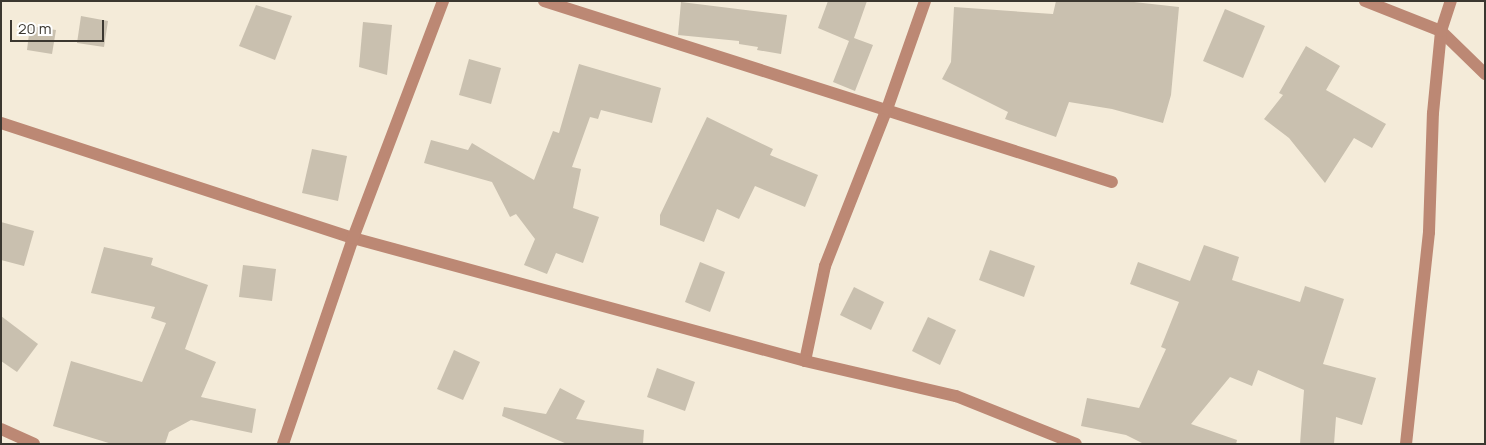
<!DOCTYPE html>
<html>
<head>
<meta charset="utf-8">
<style>
  body { margin:0 }
  #map { position:relative; width:1486px; height:445px; overflow:hidden; background:#f4ebd9; font-family:Manrope,sans-serif }
  div>[style] { position:absolute }
  .building>* { inset:0; background:#c9c0af }
  .minor>* { height:12px; margin:-6px; padding:0 6px; transform-origin:6px; border-radius:6px; background:#bc8874 }
  span { translate:-50% -50%; white-space:nowrap; text-align:center; line-height:1.15; -webkit-text-stroke:4px #fff; paint-order:stroke }
  .frame { position:absolute; inset:0; border:2px solid #3b3730; pointer-events:none }
  .scale { position:absolute; left:10px; top:20px; width:94px; height:22px; box-sizing:border-box; border:2px solid #3b3730; border-top:0; padding-left:6px; font-size:15px; line-height:18px; white-space:nowrap; color:#3b3730; -webkit-text-stroke:4px #fff; paint-order:stroke }
</style>
</head>
<body>
<div id="map">
  <div class="building">
    <i style="clip-path:polygon(828px 1px,867px 1px,854px 38px,873px 45px,855px 91px,833px 82px,849px 41px,818px 28px)"></i>
    <i style="clip-path:polygon(1056px 1px,1125px 1px,1179px 7px,1171px 95px,1163px 123px,1112px 109px,1069px 102px,1056px 137px,1005px 119px,1008px 112px,942px 79px,951px 62px,954px 7px,1053px 14px)"></i>
    <i style="clip-path:polygon(681px 2px,787px 15px,781px 54px,757px 50px,758px 47px,739px 44px,739px 41px,678px 35px)"></i>
    <i style="clip-path:polygon(256px 5px,292px 16px,275px 60px,239px 46px)"></i>
    <i style="clip-path:polygon(1225px 9px,1265px 26px,1243px 78px,1203px 61px)"></i>
    <i style="clip-path:polygon(81px 16px,108px 21px,104px 47px,77px 43px)"></i>
    <i style="clip-path:polygon(363px 22px,392px 25px,387px 75px,359px 67px)"></i>
    <i style="clip-path:polygon(30px 26px,56px 30px,52px 54px,27px 50px)"></i>
    <i style="clip-path:polygon(1306px 46px,1340px 66px,1326px 90px,1386px 124px,1372px 148px,1354px 138px,1325px 183px,1289px 138px,1264px 119px,1283px 95px,1279px 93px)"></i>
    <i style="clip-path:polygon(469px 59px,501px 68px,491px 104px,459px 95px)"></i>
    <i style="clip-path:polygon(579px 64px,661px 88px,652px 123px,601px 110px,598px 119px,590px 117px,572px 167px,581px 169px,573px 208px,599px 217px,583px 263px,556px 253px,547px 274px,524px 265px,535px 239px,516px 214px,510px 217px,492px 182px,424px 163px,431px 140px,468px 150px,472px 143px,534px 180px,553px 131px,559px 133px)"></i>
    <i style="clip-path:polygon(707px 117px,773px 149px,770px 155px,818px 175px,805px 207px,755px 186px,739px 219px,717px 209px,704px 242px,660px 225px,660px 215px)"></i>
    <i style="clip-path:polygon(312px 149px,347px 156px,338px 201px,302px 193px)"></i>
    <i style="clip-path:polygon(1px 222px,34px 231px,24px 266px,1px 260px)"></i>
    <i style="clip-path:polygon(1204px 245px,1239px 257px,1232px 280px,1300px 302px,1305px 286px,1344px 299px,1323px 364px,1376px 378px,1362px 425px,1336px 417px,1334px 444px,1300px 444px,1304px 390px,1258px 370px,1252px 386px,1230px 377px,1191px 424px,1237px 440px,1236px 444px,1144px 444px,1126px 435px,1081px 426px,1087px 398px,1139px 408px,1166px 349px,1161px 347px,1179px 302px,1130px 284px,1138px 262px,1190px 281px)"></i>
    <i style="clip-path:polygon(104px 247px,153px 258px,151px 265px,208px 285px,185px 349px,216px 362px,201px 397px,256px 409px,252px 433px,191px 420px,169px 432px,165px 444px,112px 444px,53px 426px,71px 361px,142px 382px,166px 323px,151px 318px,155px 307px,91px 293px)"></i>
    <i style="clip-path:polygon(990px 250px,1035px 266px,1024px 297px,979px 280px)"></i>
    <i style="clip-path:polygon(700px 262px,725px 272px,710px 312px,685px 302px)"></i>
    <i style="clip-path:polygon(243px 265px,276px 269px,272px 301px,239px 297px)"></i>
    <i style="clip-path:polygon(854px 287px,884px 302px,871px 330px,840px 315px)"></i>
    <i style="clip-path:polygon(1px 316px,38px 344px,17px 372px,1px 361px)"></i>
    <i style="clip-path:polygon(928px 317px,956px 330px,940px 365px,912px 351px)"></i>
    <i style="clip-path:polygon(454px 350px,480px 362px,463px 400px,437px 389px)"></i>
    <i style="clip-path:polygon(657px 368px,695px 382px,685px 411px,647px 397px)"></i>
    <i style="clip-path:polygon(560px 388px,585px 401px,576px 419px,644px 430px,643px 444px,567px 444px,502px 416px,504px 407px,546px 414px)"></i>
  </div>
  <div class="minor">
    <i style="left:544px;top:1px;width:596px;rotate:17.68deg"></i>
    <i style="left:1365px;top:1px;width:82px;rotate:21.5deg"></i>
    <i style="left:1441px;top:31px;width:62px;rotate:44.3deg"></i>
    <i style="left:1px;top:123px;width:370px;rotate:18.1deg"></i>
    <i style="left:353px;top:238px;width:468px;rotate:15.2deg"></i>
    <i style="left:805px;top:361px;width:97px;rotate:-78.1deg"></i>
    <i style="left:825px;top:266px;width:169px;rotate:-68.5deg"></i>
    <i style="left:887px;top:109px;width:114px;rotate:-70.6deg"></i>
    <i style="left:805px;top:361px;width:155px;rotate:13.1deg"></i>
    <i style="left:956px;top:396px;width:129px;rotate:21.8deg"></i>
    <i style="left:1px;top:429px;width:36px;rotate:24deg"></i>
    <i style="left:283px;top:444px;width:218px;rotate:-71.2deg"></i>
    <i style="left:353px;top:238px;width:254px;rotate:-69.2deg"></i>
    <i style="left:1406px;top:444px;width:213px;rotate:-83.8deg"></i>
    <i style="left:1429px;top:232px;width:119px;rotate:-88.1deg"></i>
    <i style="left:1433px;top:113px;width:82px;rotate:-84.4deg"></i>
    <i style="left:1441px;top:31px;width:32px;rotate:-72deg"></i>
  </div>
  <div class="frame"></div>
  <div class="scale">20 m</div>
</div>
</body>
</html>
